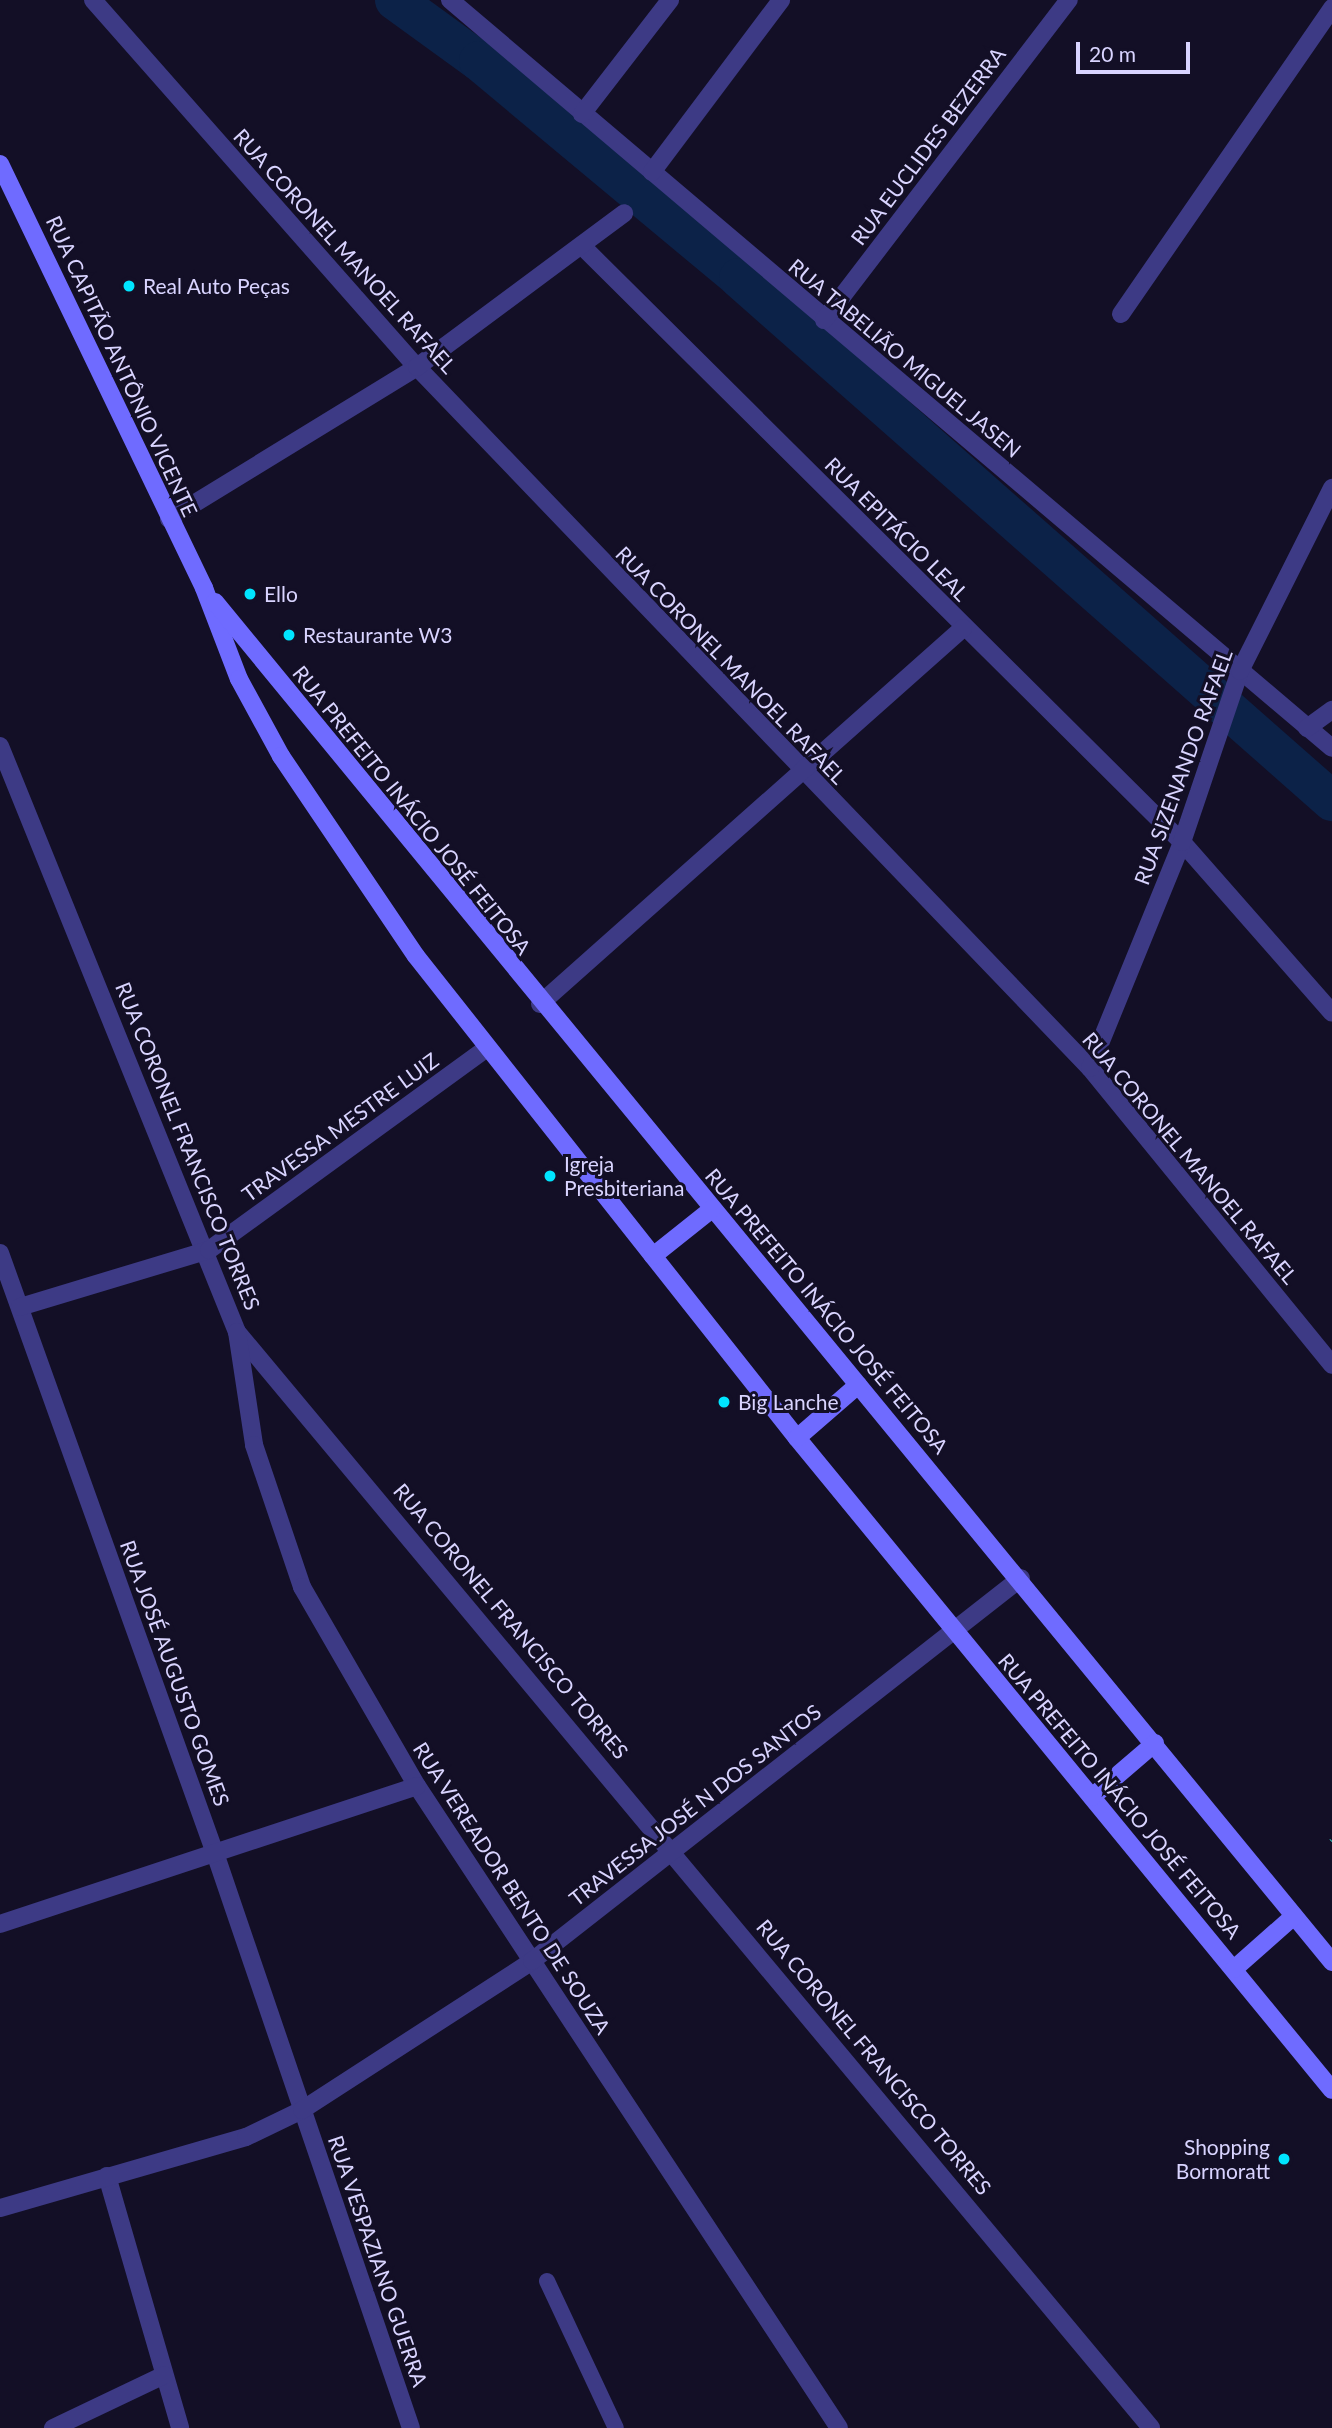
<!DOCTYPE html>
<html>
<head>
<meta charset="utf-8">
<style>
  body { margin:0 }
  #map { position:relative; width:1332px; height:2428px; overflow:hidden; background:#130f26; font-family:Lato,sans-serif }
  div>[style] { position:absolute }
  .canal>* { height:40px; margin:-20px; padding:0 20px; transform-origin:20px; border-radius:20px; background:#0c2248 }
  .path>* { height:4.5px; margin-top:-2.25px; transform-origin:0; background:repeating-linear-gradient(90deg,#2fb8b0 0 3.5px,transparent 0 8.5px) }
  .service>* { height:16px; margin:-8px; padding:0 8px; transform-origin:8px; border-radius:8px; background:#3d3a85 }
  .minor>* { height:18px; margin:-9px; padding:0 9px; transform-origin:9px; border-radius:9px; background:#3d3a85 }
  .secondary>* { height:18px; margin:-9px; padding:0 9px; transform-origin:9px; border-radius:9px; background:#6f6bff }
  .dots>* { width:19px; height:19px; translate:-50% -50%; box-sizing:border-box; border:4px solid #130f26; border-radius:50% }
  span { translate:-50% -50%; white-space:nowrap; text-align:center; line-height:1.15; -webkit-text-stroke:6px #130f26; paint-order:stroke }
  .street-label { font-size:21px; color:#d9d4ff }
  .poi-label { font-size:21px; color:#d9d4ff }
  .left { translate:0 -50%; text-align:left }
  .right { translate:-100% -50%; text-align:right }
  .scale { position:absolute; left:1076px; top:42px; width:114px; height:32px; box-sizing:border-box; border:4px solid #d9d4ff; border-top:0; padding-left:9px; font-size:21px; line-height:24px; white-space:nowrap; color:#d9d4ff; -webkit-text-stroke:5px #130f26; paint-order:stroke }
</style>
</head>
<body>
<div id="map">
  <div class="canal">
    <i style="left:395px;top:0;width:104px;rotate:36deg"></i>
    <i style="left:479px;top:61px;width:339px;rotate:39.8deg"></i>
    <i style="left:739px;top:278px;width:791px;rotate:41.41deg"></i>
  </div>
  <div class="path">
    <i style="left:1331px;top:1841px;width:1px;rotate:-45deg"></i>
  </div>
  <div class="service">
    <i style="left:547px;top:2281px;width:162px;rotate:64.9deg"></i>
  </div>
  <div class="minor">
    <i style="left:93px;top:0;width:490px;rotate:48.6deg"></i>
    <i style="left:417px;top:367px;width:972px;rotate:46.17deg"></i>
    <i style="left:1090px;top:1068px;width:383px;rotate:50.8deg"></i>
    <i style="left:450px;top:0;width:1156px;rotate:40.3deg"></i>
    <i style="left:582px;top:114px;width:144px;rotate:-52.3deg"></i>
    <i style="left:652px;top:172px;width:215px;rotate:-53.1deg"></i>
    <i style="left:583px;top:247px;width:844px;rotate:44.81deg"></i>
    <i style="left:1182px;top:842px;width:227px;rotate:48.7deg"></i>
    <i style="left:1121px;top:314px;width:372px;rotate:-55.4deg"></i>
    <i style="left:824px;top:320px;width:403px;rotate:-52.6deg"></i>
    <i style="left:169px;top:519px;width:291px;rotate:-31.5deg"></i>
    <i style="left:417px;top:367px;width:258px;rotate:-36.6deg"></i>
    <i style="left:1307px;top:728px;width:31px;rotate:-36deg"></i>
    <i style="left:0;top:746px;width:632px;rotate:67.98deg"></i>
    <i style="left:237px;top:1332px;width:1427px;rotate:50.17deg"></i>
    <i style="left:540px;top:1004px;width:566px;rotate:-41.63deg"></i>
    <i style="left:1090px;top:1068px;width:244px;rotate:-67.8deg"></i>
    <i style="left:1182px;top:842px;width:181px;rotate:-71.3deg"></i>
    <i style="left:1240px;top:671px;width:205px;rotate:-63.3deg"></i>
    <i style="left:0;top:1253px;width:637px;rotate:70.29deg"></i>
    <i style="left:215px;top:1853px;width:607px;rotate:71.18deg"></i>
    <i style="left:20px;top:1307px;width:197px;rotate:-16.8deg"></i>
    <i style="left:209px;top:1250px;width:344px;rotate:-36deg"></i>
    <i style="left:237px;top:1332px;width:114px;rotate:81.4deg"></i>
    <i style="left:254px;top:1445px;width:150px;rotate:71.3deg"></i>
    <i style="left:302px;top:1587px;width:230px;rotate:60deg"></i>
    <i style="left:417px;top:1786px;width:768px;rotate:56.68deg"></i>
    <i style="left:0;top:1924px;width:439px;rotate:-18.3deg"></i>
    <i style="left:107px;top:2176px;width:262px;rotate:73.8deg"></i>
    <i style="left:0;top:2208px;width:256px;rotate:-16.1deg"></i>
    <i style="left:246px;top:2137px;width:62px;rotate:-25.7deg"></i>
    <i style="left:302px;top:2110px;width:274px;rotate:-32.9deg"></i>
    <i style="left:532px;top:1961px;width:621px;rotate:-38.07deg"></i>
    <i style="left:53px;top:2428px;width:123px;rotate:-25.5deg"></i>
  </div>
  <div class="secondary">
    <i style="left:0;top:164px;width:471px;rotate:64.3deg"></i>
    <i style="left:204px;top:588px;width:97px;rotate:69deg"></i>
    <i style="left:239px;top:679px;width:88px;rotate:61.4deg"></i>
    <i style="left:281px;top:756px;width:241px;rotate:56deg"></i>
    <i style="left:416px;top:956px;width:614px;rotate:51.68deg"></i>
    <i style="left:797px;top:1438px;width:843px;rotate:50.63deg"></i>
    <i style="left:215px;top:602px;width:1760px;rotate:50.6deg"></i>
    <i style="left:653px;top:1256px;width:75px;rotate:-38.5deg"></i>
    <i style="left:797px;top:1438px;width:81px;rotate:-41deg"></i>
    <i style="left:1092px;top:1797px;width:83px;rotate:-40.6deg"></i>
    <i style="left:1234px;top:1969px;width:80px;rotate:-41.5deg"></i>
  </div>
  <div class="dots">
    <i style="left:129px;top:286px;background:#00e5ff"></i>
    <i style="left:250px;top:594px;background:#00e5ff"></i>
    <i style="left:289px;top:635px;background:#00e5ff"></i>
    <i style="left:550px;top:1176px;background:#00e5ff"></i>
    <i style="left:724px;top:1402px;background:#00e5ff"></i>
    <i style="left:1284px;top:2159px;background:#00e5ff"></i>
  </div>
  <div class="street-label">
    <span style="left:928px;top:146px;rotate:-53deg">RUA EUCLIDES BEZERRA</span>
    <span style="left:345px;top:251px;rotate:48deg">RUA CORONEL MANOEL RAFAEL</span>
    <span style="left:905px;top:358px;rotate:40deg">RUA TABELIÃO MIGUEL JASEN</span>
    <span style="left:122px;top:366px;rotate:65deg">RUA CAPITÃO ANTÔNIO VICENTE</span>
    <span style="left:897px;top:529px;rotate:45deg">RUA EPITÁCIO LEAL</span>
    <span style="left:731px;top:665px;rotate:46deg">RUA CORONEL MANOEL RAFAEL</span>
    <span style="left:1183px;top:767px;rotate:-70deg">RUA SIZENANDO RAFAEL</span>
    <span style="left:412px;top:810px;rotate:51deg">RUA PREFEITO INÁCIO JOSÉ FEITOSA</span>
    <span style="left:340px;top:1127px;rotate:-36deg">TRAVESSA MESTRE LUIZ</span>
    <span style="left:188px;top:1146px;rotate:68deg">RUA CORONEL FRANCISCO TORRES</span>
    <span style="left:1190px;top:1158px;rotate:50deg">RUA CORONEL MANOEL RAFAEL</span>
    <span style="left:827px;top:1311px;rotate:50deg">RUA PREFEITO INÁCIO JOSÉ FEITOSA</span>
    <span style="left:511px;top:1621px;rotate:50deg">RUA CORONEL FRANCISCO TORRES</span>
    <span style="left:175px;top:1673px;rotate:70deg">RUA JOSÉ AUGUSTO GOMES</span>
    <span style="left:1120px;top:1796px;rotate:50deg">RUA PREFEITO INÁCIO JOSÉ FEITOSA</span>
    <span style="left:695px;top:1805px;rotate:-38deg">TRAVESSA JOSÉ N DOS SANTOS</span>
    <span style="left:512px;top:1888px;rotate:57deg">RUA VEREADOR BENTO DE SOUZA</span>
    <span style="left:874px;top:2057px;rotate:50deg">RUA CORONEL FRANCISCO TORRES</span>
    <span style="left:378px;top:2261px;rotate:71deg">RUA VESPAZIANO GUERRA</span>
  </div>
  <div class="poi-label">
    <span class="left" style="left:143px;top:286px">Real Auto Peças</span>
    <span class="left" style="left:264px;top:594px">Ello</span>
    <span class="left" style="left:303px;top:635px">Restaurante W3</span>
    <span class="left" style="left:564px;top:1176px">Igreja<br>Presbiteriana</span>
    <span class="left" style="left:738px;top:1402px">Big Lanche</span>
    <span class="right" style="left:1270px;top:2159px">Shopping<br>Bormoratt</span>
  </div>
  <div class="scale">20 m</div>
</div>
</body>
</html>
